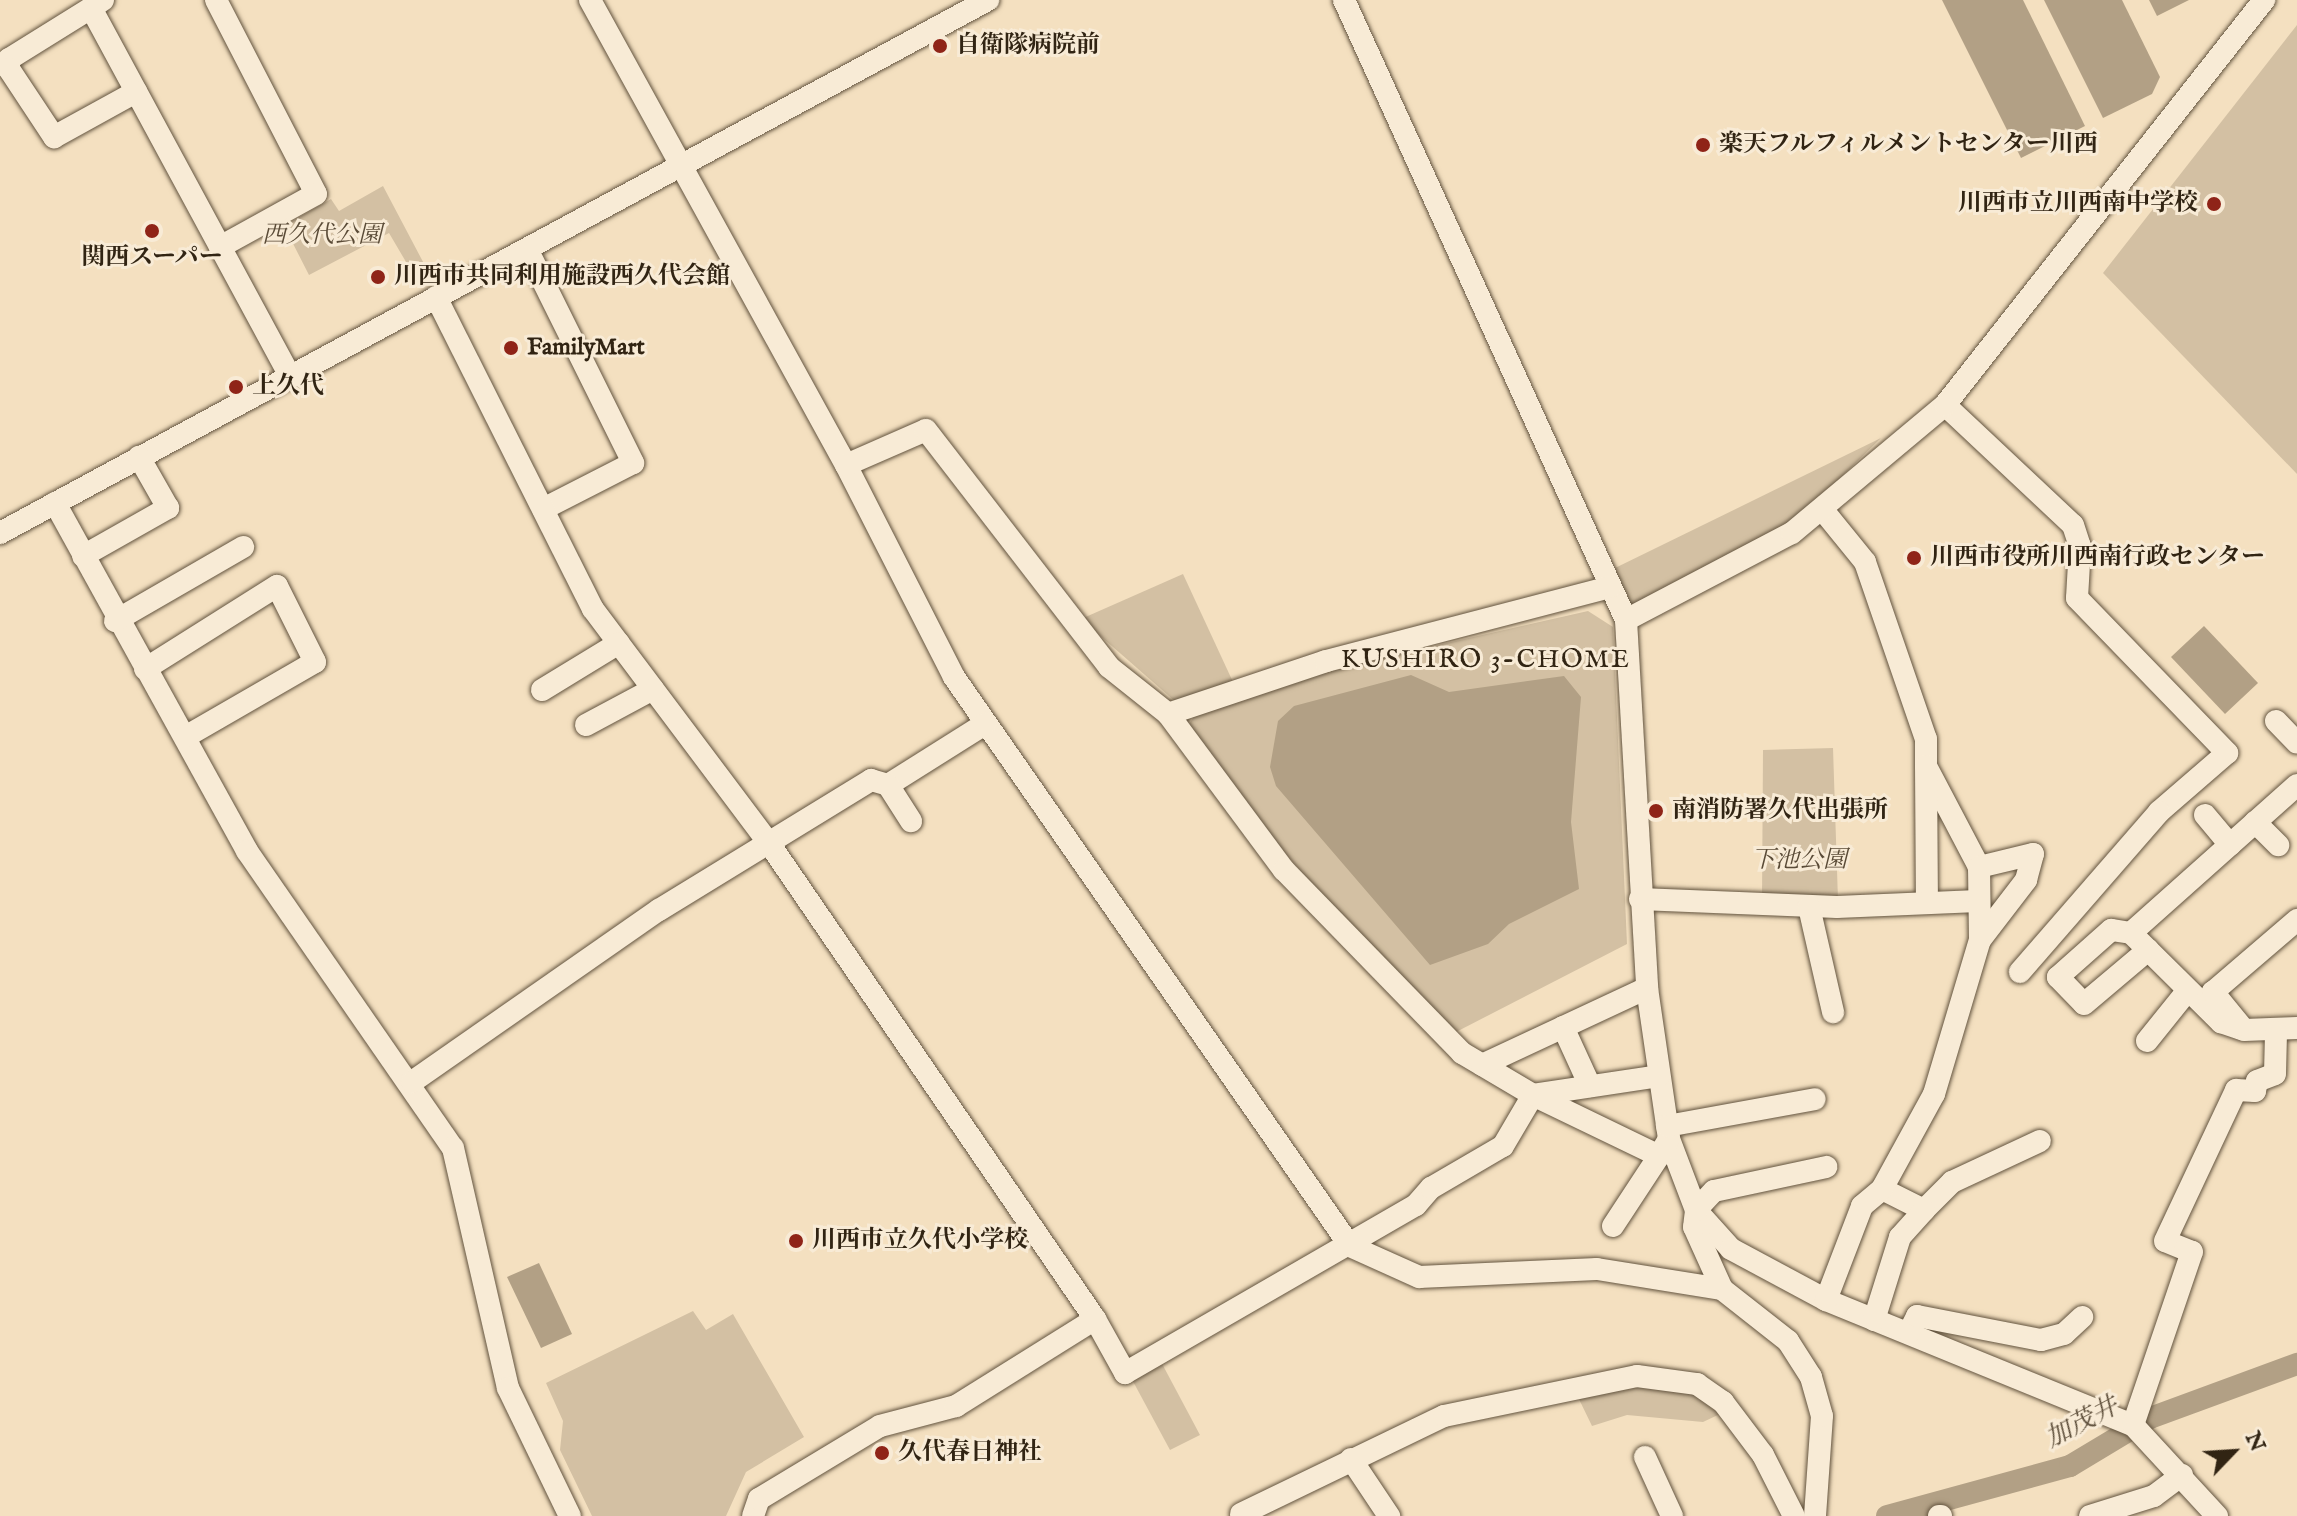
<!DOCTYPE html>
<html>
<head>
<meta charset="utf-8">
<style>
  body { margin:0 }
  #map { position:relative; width:2297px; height:1516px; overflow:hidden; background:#f4e0c0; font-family:"IM FELL English","Noto Serif JP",serif }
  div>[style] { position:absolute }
  .green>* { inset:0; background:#d3c0a3 }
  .water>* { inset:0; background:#b2a085 }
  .canal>* { height:22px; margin:-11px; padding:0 11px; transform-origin:11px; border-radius:11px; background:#b2a085 }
  .roads { filter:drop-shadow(0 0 2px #62533e) drop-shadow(0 0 2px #62533e) }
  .minor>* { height:22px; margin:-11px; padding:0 11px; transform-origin:11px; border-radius:11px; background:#f8ebd6 }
  .dots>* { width:22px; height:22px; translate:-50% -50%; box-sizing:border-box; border:4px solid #f8ebd6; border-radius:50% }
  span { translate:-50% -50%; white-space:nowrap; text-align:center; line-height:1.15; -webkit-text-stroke:6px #f8ebd6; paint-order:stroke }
  .poi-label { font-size:24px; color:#312413; font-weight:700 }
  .left { translate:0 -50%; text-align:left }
  .right { translate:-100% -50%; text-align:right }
  .park-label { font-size:24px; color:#5a4b37; font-style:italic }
  .neighbourhood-label { font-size:26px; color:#312413; letter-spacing:2px }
  .water-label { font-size:26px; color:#5e4f3b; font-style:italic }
  .north { position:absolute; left:2193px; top:1412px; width:80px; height:80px; -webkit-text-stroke:6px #f8ebd6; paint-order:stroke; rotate:65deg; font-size:22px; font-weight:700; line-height:32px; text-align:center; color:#312413 }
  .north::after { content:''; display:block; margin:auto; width:28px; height:36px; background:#312413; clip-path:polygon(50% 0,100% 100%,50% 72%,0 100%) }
</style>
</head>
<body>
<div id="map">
  <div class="green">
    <i style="clip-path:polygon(2297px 25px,2297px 474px,2103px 273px)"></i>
    <i style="clip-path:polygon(383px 186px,431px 277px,419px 284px,389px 233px,309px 275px,284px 226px,331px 199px,339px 211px)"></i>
    <i style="clip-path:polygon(1881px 438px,1790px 527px,1631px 607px,1613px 569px)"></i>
    <i style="clip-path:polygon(1183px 574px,1233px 682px,1177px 703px,1081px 619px)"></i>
    <i style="clip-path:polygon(1588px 611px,1613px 627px,1627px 944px,1456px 1032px,1401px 984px,1182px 737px,1195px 714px,1346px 666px)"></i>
    <i style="clip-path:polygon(1833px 748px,1838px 900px,1762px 900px,1763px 750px)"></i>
    <i style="clip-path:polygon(693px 1311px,706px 1330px,733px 1314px,804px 1437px,746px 1472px,726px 1516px,592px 1516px,560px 1450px,563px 1421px,546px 1383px)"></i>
    <i style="clip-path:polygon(1159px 1358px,1200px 1435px,1170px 1450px,1129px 1374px)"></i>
    <i style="clip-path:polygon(1677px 1383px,1720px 1414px,1703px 1422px,1627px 1415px,1592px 1426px,1576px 1393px)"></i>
  </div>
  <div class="water">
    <i style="clip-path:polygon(1942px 0,2023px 0,2085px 126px,2021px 158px)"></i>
    <i style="clip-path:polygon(2044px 0,2122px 0,2160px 77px,2152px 94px,2103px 118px)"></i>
    <i style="clip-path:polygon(2149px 0,2189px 0,2157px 16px)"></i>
    <i style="clip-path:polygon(2204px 626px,2258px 683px,2225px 714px,2171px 657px)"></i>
    <i style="clip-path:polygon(1411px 675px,1449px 692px,1564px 676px,1581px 697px,1571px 822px,1579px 889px,1509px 924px,1488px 944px,1430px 965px,1276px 786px,1270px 767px,1278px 721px,1294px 706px)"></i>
    <i style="clip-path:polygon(539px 1263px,572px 1334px,541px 1348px,507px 1277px)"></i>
  </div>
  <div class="canal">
    <i style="left:1887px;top:1516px;width:190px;rotate:-15.3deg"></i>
    <i style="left:2070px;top:1466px;width:93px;rotate:-31deg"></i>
    <i style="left:2150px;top:1418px;width:157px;rotate:-20.2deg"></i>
  </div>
  <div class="roads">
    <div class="minor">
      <i style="left:103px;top:0;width:14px;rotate:146deg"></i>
      <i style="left:91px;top:8px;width:418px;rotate:61.6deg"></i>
      <i style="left:216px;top:0;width:218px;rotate:62.7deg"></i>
      <i style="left:316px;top:194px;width:110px;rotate:151.1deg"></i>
      <i style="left:590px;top:0;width:531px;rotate:61.17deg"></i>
      <i style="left:846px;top:465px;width:238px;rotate:63deg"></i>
      <i style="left:954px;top:677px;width:693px;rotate:55.16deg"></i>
      <i style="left:1350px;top:1246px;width:76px;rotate:24.2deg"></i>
      <i style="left:1419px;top:1277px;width:178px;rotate:-2.6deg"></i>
      <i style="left:1597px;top:1269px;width:127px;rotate:9.1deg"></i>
      <i style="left:1344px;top:0;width:681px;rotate:65.54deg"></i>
      <i style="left:1626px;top:620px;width:369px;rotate:86.7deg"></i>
      <i style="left:1647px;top:988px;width:153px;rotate:81.7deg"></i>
      <i style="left:1669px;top:1139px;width:76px;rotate:69.2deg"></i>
      <i style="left:1696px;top:1210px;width:52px;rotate:48.1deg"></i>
      <i style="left:1731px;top:1249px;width:108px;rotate:28.2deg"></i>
      <i style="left:1826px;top:1300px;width:331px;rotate:22.2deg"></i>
      <i style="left:2133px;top:1425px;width:124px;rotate:47.3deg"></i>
      <i style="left:91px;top:8px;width:97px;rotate:148.1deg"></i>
      <i style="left:9px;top:59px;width:10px;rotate:90deg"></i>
      <i style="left:9px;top:69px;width:82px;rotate:56.5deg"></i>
      <i style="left:54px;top:137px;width:94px;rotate:-28.8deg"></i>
      <i style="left:527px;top:249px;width:239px;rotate:63.6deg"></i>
      <i style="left:633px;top:463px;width:101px;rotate:152.9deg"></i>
      <i style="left:436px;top:297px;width:349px;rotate:63.3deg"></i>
      <i style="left:593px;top:609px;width:296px;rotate:53.1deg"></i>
      <i style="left:771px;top:846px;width:573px;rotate:55.59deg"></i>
      <i style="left:1095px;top:1319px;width:62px;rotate:60.9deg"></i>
      <i style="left:1125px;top:1373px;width:336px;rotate:-30deg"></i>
      <i style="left:1416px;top:1205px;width:23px;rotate:-49deg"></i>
      <i style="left:1431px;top:1188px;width:83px;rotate:-30.3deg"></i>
      <i style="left:1503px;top:1146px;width:59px;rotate:-59.5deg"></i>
      <i style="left:1533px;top:1095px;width:140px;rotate:25.8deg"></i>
      <i style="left:1659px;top:1156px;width:20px;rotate:-60deg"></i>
      <i style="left:1945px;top:405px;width:175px;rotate:43.2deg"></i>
      <i style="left:2073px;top:525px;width:22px;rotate:72deg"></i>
      <i style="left:2080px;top:546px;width:52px;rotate:93.3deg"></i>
      <i style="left:2077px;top:598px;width:216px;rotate:45.9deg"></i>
      <i style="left:2227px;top:753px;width:90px;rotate:139.1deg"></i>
      <i style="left:2159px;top:812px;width:212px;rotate:131deg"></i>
      <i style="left:846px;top:465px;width:87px;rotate:-23.6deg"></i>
      <i style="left:926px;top:430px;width:299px;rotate:52.3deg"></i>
      <i style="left:1109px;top:667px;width:75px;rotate:38.5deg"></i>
      <i style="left:1168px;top:714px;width:167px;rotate:-18.5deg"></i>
      <i style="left:1326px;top:661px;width:294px;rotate:-14.6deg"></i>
      <i style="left:55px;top:503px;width:397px;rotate:61.1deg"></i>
      <i style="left:247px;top:851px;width:361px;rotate:55.3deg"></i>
      <i style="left:453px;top:1148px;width:246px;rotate:77.1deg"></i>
      <i style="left:508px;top:1388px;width:142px;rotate:64.2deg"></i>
      <i style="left:1822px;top:509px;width:68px;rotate:50.9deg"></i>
      <i style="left:1865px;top:562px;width:187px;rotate:71deg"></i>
      <i style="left:1926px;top:739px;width:27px;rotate:90deg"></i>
      <i style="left:1926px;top:766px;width:114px;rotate:62.3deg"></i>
      <i style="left:0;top:533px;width:1123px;rotate:-28.35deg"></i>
      <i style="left:83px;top:556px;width:98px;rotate:-29.5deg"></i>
      <i style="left:168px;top:508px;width:59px;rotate:-119.6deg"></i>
      <i style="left:1626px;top:620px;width:187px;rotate:-27.7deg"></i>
      <i style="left:1792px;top:533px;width:199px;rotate:-39.9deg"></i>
      <i style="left:1945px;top:405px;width:516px;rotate:-51.77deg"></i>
      <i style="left:115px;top:621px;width:148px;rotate:-30deg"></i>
      <i style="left:145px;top:669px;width:156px;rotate:-32.2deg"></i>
      <i style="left:277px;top:586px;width:85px;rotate:63.4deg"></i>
      <i style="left:315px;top:662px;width:150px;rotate:150deg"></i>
      <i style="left:542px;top:690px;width:90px;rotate:-31.4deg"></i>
      <i style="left:1168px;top:714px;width:194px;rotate:53.4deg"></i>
      <i style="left:1284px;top:870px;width:255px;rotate:45.8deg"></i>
      <i style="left:1462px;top:1053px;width:82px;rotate:30.6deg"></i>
      <i style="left:1533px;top:1095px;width:127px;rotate:-8.6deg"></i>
      <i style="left:2276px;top:721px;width:30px;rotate:46deg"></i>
      <i style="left:586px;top:725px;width:76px;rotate:-28.2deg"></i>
      <i style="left:1926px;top:766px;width:137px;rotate:89.6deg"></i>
      <i style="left:888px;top:785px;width:115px;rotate:-32.2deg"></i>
      <i style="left:2297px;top:785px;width:222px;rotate:138.3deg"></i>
      <i style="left:2131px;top:933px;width:127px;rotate:44.7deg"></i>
      <i style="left:2221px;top:1022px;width:24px;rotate:19deg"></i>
      <i style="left:2244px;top:1030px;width:53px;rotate:-2.2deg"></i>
      <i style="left:2205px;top:815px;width:39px;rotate:50deg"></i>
      <i style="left:2255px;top:822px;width:33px;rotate:45deg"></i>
      <i style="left:1640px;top:899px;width:197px;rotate:2.3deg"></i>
      <i style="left:1837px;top:907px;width:141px;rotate:-2.4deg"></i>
      <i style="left:1809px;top:907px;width:108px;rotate:77.1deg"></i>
      <i style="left:2131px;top:933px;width:20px;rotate:-171deg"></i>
      <i style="left:2111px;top:930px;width:71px;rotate:138.4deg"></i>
      <i style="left:2058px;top:977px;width:37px;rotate:46deg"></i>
      <i style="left:2084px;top:1004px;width:84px;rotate:-40.2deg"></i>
      <i style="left:2240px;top:1025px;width:43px;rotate:-129.3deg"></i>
      <i style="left:2213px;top:992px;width:111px;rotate:-40.6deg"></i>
      <i style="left:1563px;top:1027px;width:65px;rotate:65.4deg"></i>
      <i style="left:2147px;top:1041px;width:65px;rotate:-51.2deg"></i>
      <i style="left:1482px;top:1065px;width:182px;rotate:-25deg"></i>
      <i style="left:412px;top:1082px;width:301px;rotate:-34.9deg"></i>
      <i style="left:659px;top:910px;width:249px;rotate:-31.5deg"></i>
      <i style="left:871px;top:780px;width:18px;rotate:16deg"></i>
      <i style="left:888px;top:785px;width:43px;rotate:57.4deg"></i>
      <i style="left:1667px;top:1126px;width:150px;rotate:-10.3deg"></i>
      <i style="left:1882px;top:1189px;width:47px;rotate:26.6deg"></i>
      <i style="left:1924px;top:1210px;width:40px;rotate:-45deg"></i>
      <i style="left:1952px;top:1182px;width:97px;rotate:-25deg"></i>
      <i style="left:1613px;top:1226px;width:84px;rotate:-56.7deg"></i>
      <i style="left:1826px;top:1300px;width:101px;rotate:-69deg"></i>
      <i style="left:1862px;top:1206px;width:26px;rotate:-40deg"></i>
      <i style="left:1882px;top:1189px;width:108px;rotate:-61.3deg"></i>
      <i style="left:1934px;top:1094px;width:161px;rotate:-73.4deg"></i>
      <i style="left:1980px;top:940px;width:76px;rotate:-52.5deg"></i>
      <i style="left:2026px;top:880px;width:27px;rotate:-75deg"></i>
      <i style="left:2033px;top:854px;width:56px;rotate:166.5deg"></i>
      <i style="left:1979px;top:867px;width:73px;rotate:89.2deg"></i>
      <i style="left:1874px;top:1320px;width:87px;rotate:-72.6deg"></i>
      <i style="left:1900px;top:1237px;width:36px;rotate:-48deg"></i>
      <i style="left:1909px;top:1332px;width:18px;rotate:-63deg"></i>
      <i style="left:1917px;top:1316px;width:126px;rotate:11deg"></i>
      <i style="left:2041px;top:1340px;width:24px;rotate:-15deg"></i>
      <i style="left:2064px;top:1334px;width:25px;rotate:-43deg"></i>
      <i style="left:2133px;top:1425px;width:183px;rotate:-71.2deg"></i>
      <i style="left:2192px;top:1252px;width:29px;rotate:-158deg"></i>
      <i style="left:2165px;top:1241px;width:167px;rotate:-64.8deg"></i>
      <i style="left:2236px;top:1090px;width:19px;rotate:3deg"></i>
      <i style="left:2255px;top:1091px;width:10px;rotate:-79deg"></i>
      <i style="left:2257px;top:1081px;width:19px;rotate:-21deg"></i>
      <i style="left:2275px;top:1074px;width:42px;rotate:-88.6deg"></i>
      <i style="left:1645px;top:1457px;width:65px;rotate:65.4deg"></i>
      <i style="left:1351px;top:1459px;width:69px;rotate:56.3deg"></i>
      <i style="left:1241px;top:1514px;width:225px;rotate:-25.8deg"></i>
      <i style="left:1444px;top:1416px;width:197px;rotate:-11.7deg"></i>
      <i style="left:1637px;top:1376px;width:61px;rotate:7.6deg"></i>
      <i style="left:1697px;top:1384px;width:32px;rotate:35deg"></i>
      <i style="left:1723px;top:1402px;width:66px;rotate:53deg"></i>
      <i style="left:1763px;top:1455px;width:68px;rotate:63.1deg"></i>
      <i style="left:753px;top:1516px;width:18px;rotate:-71deg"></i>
      <i style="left:759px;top:1499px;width:141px;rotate:-31.1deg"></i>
      <i style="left:880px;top:1426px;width:79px;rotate:-14.7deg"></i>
      <i style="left:956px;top:1406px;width:164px;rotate:-32deg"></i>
      <i style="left:1815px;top:1516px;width:100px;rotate:-86deg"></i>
      <i style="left:1822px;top:1416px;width:41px;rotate:-105.8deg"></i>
      <i style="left:1811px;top:1377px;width:43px;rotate:-122.6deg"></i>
      <i style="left:1788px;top:1341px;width:84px;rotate:-141.8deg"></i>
      <i style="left:1722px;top:1289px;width:68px;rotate:-114.3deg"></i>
      <i style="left:1694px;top:1227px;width:17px;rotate:-83deg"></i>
      <i style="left:1696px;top:1210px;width:26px;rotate:-47deg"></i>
      <i style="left:1714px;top:1191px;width:115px;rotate:-12.1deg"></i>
      <i style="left:1939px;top:1516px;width:2px"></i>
      <i style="left:2090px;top:1516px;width:67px;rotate:-17.4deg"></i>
      <i style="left:2154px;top:1496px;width:35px;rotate:-37deg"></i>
    </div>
  </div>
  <div class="dots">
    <i style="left:940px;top:46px;background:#8f2418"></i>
    <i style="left:1703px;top:145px;background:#8f2418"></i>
    <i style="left:2214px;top:204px;background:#8f2418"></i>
    <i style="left:152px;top:231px;background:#8f2418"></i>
    <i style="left:378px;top:277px;background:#8f2418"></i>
    <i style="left:511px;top:348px;background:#8f2418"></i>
    <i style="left:236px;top:387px;background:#8f2418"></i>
    <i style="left:1914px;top:558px;background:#8f2418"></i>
    <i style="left:1656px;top:811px;background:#8f2418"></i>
    <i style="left:796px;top:1241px;background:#8f2418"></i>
    <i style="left:882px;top:1453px;background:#8f2418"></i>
  </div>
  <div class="poi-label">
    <span class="left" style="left:956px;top:46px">自衛隊病院前</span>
    <span class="left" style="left:1719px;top:145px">楽天フルフィルメントセンター川西</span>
    <span class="right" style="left:2198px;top:204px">川西市立川西南中学校</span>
    <span style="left:152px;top:258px">関西スーパー</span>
    <span class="left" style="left:394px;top:277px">川西市共同利用施設西久代会館</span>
    <span class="left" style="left:527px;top:348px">FamilyMart</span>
    <span class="left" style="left:252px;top:387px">上久代</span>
    <span class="left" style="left:1930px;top:558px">川西市役所川西南行政センター</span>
    <span class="left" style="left:1672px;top:811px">南消防署久代出張所</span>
    <span class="left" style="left:812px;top:1241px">川西市立久代小学校</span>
    <span class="left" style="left:898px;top:1453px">久代春日神社</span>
  </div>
  <div class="park-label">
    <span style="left:322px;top:236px">西久代公園</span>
    <span style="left:1799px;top:861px">下池公園</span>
  </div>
  <div class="neighbourhood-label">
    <span style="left:1486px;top:660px">KUSHIRO 3-CHOME</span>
  </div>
  <div class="water-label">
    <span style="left:2082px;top:1423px;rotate:-28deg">加茂井</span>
  </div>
  <div class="north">N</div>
</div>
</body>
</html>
